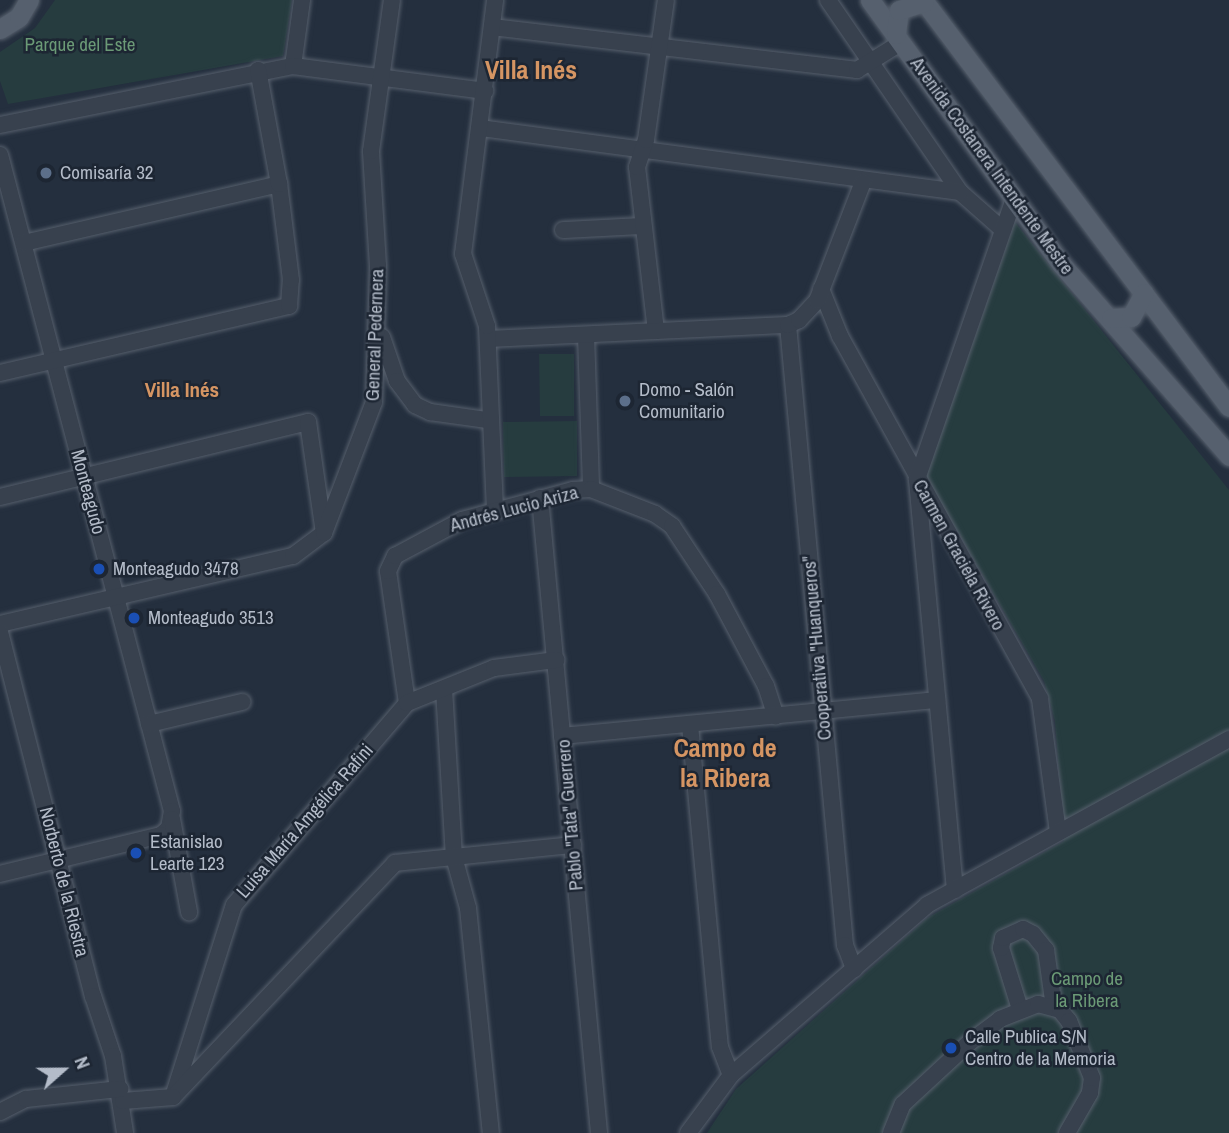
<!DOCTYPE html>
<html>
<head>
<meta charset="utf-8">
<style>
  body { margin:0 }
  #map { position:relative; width:1229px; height:1133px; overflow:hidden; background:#242f3e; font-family:"Archivo Narrow",sans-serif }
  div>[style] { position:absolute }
  .green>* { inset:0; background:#263c3f }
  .roads { filter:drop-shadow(0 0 2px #565f6c) drop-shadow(0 0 2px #565f6c) }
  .minor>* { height:16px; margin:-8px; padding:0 8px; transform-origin:8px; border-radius:8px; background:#38414e }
  .major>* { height:19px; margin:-9.5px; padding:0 9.5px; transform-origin:9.5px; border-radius:9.5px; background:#56606e }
  .dots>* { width:19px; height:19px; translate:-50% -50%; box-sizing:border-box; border:4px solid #1d2633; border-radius:50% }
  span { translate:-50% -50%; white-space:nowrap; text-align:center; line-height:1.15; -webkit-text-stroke:5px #1d2633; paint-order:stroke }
  .park-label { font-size:19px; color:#6b9a76 }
  .street-label { font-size:19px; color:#b4bcc9 }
  .poi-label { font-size:19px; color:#b4bcc9 }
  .left { translate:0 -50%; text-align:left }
  .neighbourhood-label { font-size:21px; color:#d59563; font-weight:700 }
  .district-label { font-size:26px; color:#d59563; font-weight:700 }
  .north { position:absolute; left:28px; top:1035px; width:70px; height:70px; -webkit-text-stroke:5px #1d2633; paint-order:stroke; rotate:69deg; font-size:19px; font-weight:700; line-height:28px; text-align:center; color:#b4bcc9 }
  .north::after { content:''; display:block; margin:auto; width:24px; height:32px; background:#b4bcc9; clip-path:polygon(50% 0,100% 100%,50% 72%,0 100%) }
</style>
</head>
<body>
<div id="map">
  <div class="green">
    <i style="clip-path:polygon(55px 0,292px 0,283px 56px,8px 104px,0 81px,0 52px,35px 28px)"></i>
    <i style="clip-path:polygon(1015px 222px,1229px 490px,1229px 1133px,707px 1133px,736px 1089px,927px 918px,1064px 841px,1055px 721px,1044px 681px,926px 477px)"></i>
    <i style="clip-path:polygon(539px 354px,574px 354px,574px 416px,540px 416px)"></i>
    <i style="clip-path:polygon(577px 421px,577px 476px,504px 477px,503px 422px)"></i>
  </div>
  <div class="roads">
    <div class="minor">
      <i style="left:828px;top:0;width:233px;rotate:55.5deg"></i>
      <i style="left:960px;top:192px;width:57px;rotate:41.5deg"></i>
      <i style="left:492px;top:27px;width:368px;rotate:6.7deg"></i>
      <i style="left:857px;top:70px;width:53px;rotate:-31.9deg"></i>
      <i style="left:293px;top:66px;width:67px;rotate:-82.2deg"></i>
      <i style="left:0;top:125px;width:299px;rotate:-11.4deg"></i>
      <i style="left:293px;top:66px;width:194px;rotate:7.4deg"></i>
      <i style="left:480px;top:128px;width:484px;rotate:7.6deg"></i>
      <i style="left:0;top:155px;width:678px;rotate:75.31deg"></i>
      <i style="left:172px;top:811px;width:17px;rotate:100deg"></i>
      <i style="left:169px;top:828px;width:11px;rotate:139deg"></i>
      <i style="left:161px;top:835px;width:166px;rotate:166.4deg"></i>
      <i style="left:563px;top:230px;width:80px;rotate:-2.9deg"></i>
      <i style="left:24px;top:243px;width:262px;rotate:-13deg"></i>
      <i style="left:821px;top:289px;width:51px;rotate:68deg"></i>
      <i style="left:840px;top:336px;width:414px;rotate:61.1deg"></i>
      <i style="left:1040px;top:699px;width:134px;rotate:82.3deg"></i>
      <i style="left:788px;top:325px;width:623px;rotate:84.75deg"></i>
      <i style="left:845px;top:945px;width:26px;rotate:69deg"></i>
      <i style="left:656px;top:331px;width:165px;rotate:-96.6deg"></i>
      <i style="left:637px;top:167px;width:28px;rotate:-72deg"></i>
      <i style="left:646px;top:140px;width:141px;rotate:-81.9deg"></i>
      <i style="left:586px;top:335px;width:154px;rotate:88.1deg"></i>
      <i style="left:382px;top:337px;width:46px;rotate:71.2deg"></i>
      <i style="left:397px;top:381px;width:30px;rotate:53deg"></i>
      <i style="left:415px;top:405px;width:17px;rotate:25deg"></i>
      <i style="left:430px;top:412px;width:58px;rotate:8deg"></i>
      <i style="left:488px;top:339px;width:300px;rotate:-2.7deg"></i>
      <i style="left:788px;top:325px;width:12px;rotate:-24deg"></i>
      <i style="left:799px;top:320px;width:26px;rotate:-47deg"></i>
      <i style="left:817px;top:301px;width:128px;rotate:-68.9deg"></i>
      <i style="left:0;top:373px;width:297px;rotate:-13.1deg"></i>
      <i style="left:289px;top:306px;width:26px;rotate:-86deg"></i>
      <i style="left:291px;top:280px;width:97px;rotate:-97.1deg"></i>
      <i style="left:279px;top:184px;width:116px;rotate:-100.4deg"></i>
      <i style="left:0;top:497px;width:317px;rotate:-13.7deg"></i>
      <i style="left:308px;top:422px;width:112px;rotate:81.8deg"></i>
      <i style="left:540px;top:498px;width:638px;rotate:84.69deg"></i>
      <i style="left:495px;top:510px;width:184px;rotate:-92.5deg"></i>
      <i style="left:487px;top:326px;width:76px;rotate:-108.4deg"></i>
      <i style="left:463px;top:254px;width:256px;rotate:-82.8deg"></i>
      <i style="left:0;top:624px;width:301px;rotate:-13.1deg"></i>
      <i style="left:293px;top:556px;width:39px;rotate:-37deg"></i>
      <i style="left:324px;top:533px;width:140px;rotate:-69.1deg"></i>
      <i style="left:374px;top:402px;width:136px;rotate:-88.3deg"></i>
      <i style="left:378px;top:266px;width:115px;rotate:-93.5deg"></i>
      <i style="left:371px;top:151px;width:152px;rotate:-82.1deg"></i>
      <i style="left:0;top:632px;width:376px;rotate:75.7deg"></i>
      <i style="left:93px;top:996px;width:63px;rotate:71.6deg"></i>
      <i style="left:113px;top:1056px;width:78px;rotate:81.1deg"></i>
      <i style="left:444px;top:689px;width:168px;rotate:86.6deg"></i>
      <i style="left:454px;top:857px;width:53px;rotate:74.6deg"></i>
      <i style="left:468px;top:908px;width:226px;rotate:84.2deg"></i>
      <i style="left:407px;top:703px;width:133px;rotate:-98.2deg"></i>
      <i style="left:388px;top:571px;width:17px;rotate:-65deg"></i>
      <i style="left:395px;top:556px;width:76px;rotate:-28.2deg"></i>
      <i style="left:462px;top:520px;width:115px;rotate:-15.1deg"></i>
      <i style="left:573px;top:490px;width:18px;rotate:-3deg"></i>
      <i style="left:591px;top:489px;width:69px;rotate:21.3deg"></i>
      <i style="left:655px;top:514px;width:21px;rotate:35deg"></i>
      <i style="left:672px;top:526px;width:82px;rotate:56.5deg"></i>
      <i style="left:717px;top:594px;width:104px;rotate:62deg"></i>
      <i style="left:766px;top:686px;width:32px;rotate:72deg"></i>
      <i style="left:149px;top:724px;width:96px;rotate:-13.3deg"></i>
      <i style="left:690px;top:725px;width:323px;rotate:84.7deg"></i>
      <i style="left:720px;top:1047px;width:30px;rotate:69deg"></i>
      <i style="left:562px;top:736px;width:377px;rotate:-5.5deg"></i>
      <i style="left:172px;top:819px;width:95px;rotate:79.6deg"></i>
      <i style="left:955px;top:890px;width:413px;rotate:-95.3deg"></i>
      <i style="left:917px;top:479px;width:296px;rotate:-70.9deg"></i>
      <i style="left:1020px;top:1009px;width:64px;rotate:-107.3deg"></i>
      <i style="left:1001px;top:948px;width:10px;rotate:-79deg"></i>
      <i style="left:1003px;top:938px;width:22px;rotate:-24deg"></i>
      <i style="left:1023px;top:929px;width:11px;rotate:27deg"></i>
      <i style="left:1033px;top:934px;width:21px;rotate:51deg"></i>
      <i style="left:1046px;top:950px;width:58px;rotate:82deg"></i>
      <i style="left:173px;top:1097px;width:201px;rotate:-72.4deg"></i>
      <i style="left:234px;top:905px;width:266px;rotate:-49.4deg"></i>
      <i style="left:407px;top:703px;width:94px;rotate:-21.9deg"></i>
      <i style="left:494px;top:668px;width:63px;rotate:-7.4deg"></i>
      <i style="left:173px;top:1097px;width:323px;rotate:-46.5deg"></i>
      <i style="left:395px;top:863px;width:179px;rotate:-5.8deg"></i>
      <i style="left:123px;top:1101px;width:50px;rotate:-4.6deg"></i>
      <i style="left:0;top:1112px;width:29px;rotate:-27deg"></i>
      <i style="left:26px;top:1099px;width:95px;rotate:-6.1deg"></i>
      <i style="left:688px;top:1133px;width:72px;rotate:-53.4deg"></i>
      <i style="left:731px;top:1075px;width:259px;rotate:-40.9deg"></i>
      <i style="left:927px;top:905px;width:345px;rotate:-28.8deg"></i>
      <i style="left:891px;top:1133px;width:31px;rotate:-68deg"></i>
      <i style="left:903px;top:1104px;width:91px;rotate:-42.8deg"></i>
      <i style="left:970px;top:1042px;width:38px;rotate:-37deg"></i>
      <i style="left:1000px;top:1019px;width:41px;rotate:-21.5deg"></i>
      <i style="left:1038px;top:1004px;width:23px;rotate:15deg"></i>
      <i style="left:1060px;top:1010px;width:14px;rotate:51deg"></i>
      <i style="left:1069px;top:1021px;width:61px;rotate:68deg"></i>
      <i style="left:1092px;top:1078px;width:15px;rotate:98deg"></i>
      <i style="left:1090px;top:1093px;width:46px;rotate:119.9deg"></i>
    </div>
    <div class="major">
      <i style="left:870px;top:0;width:327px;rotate:54.1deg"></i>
      <i style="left:1062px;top:265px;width:254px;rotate:48.8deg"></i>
      <i style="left:923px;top:0;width:509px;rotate:53.06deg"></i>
      <i style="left:0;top:29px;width:22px;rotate:-32deg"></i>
      <i style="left:19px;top:17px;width:20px;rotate:-60deg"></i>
      <i style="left:896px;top:34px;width:24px;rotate:-83deg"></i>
      <i style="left:899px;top:10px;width:26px;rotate:-18deg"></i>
      <i style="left:1111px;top:318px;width:20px;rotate:-3deg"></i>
      <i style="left:1131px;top:317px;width:27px;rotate:-62deg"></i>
    </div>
  </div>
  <div class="dots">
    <i style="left:46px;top:173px;background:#5c6f8a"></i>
    <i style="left:625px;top:401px;background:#5c6f8a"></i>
    <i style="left:99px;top:569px;background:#1a4fb4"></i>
    <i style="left:134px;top:618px;background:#1a4fb4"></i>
    <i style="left:136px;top:853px;background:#1a4fb4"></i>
    <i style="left:951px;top:1048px;background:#1a4fb4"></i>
  </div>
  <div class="park-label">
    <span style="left:80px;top:45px">Parque del Este</span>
    <span style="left:1087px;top:990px">Campo de<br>la Ribera</span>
  </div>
  <div class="street-label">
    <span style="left:992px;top:166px;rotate:54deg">Avenida Costanera Intendente Mestre</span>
    <span style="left:375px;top:335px;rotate:-88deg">General Pedernera</span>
    <span style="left:88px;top:492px;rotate:75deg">Monteagudo</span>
    <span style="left:514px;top:509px;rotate:-15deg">Andrés Lucio Ariza</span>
    <span style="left:959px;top:555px;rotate:61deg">Carmen Graciela Rivero</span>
    <span style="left:817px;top:648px;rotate:-95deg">Cooperativa "Huanqueros"</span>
    <span style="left:570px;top:815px;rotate:-95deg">Pablo "Tata" Guerrero</span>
    <span style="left:305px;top:821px;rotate:-49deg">Luisa María Amgélica Rafini</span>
    <span style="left:64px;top:882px;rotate:76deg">Norberto de la Riestra</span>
  </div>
  <div class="poi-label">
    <span class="left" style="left:60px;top:173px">Comisaría 32</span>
    <span class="left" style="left:639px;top:401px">Domo - Salón<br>Comunitario</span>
    <span class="left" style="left:113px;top:569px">Monteagudo 3478</span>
    <span class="left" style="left:148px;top:618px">Monteagudo 3513</span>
    <span class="left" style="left:150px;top:853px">Estanislao<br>Learte 123</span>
    <span class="left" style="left:965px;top:1048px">Calle Publica S/N<br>Centro de la Memoria</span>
  </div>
  <div class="neighbourhood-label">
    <span style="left:182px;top:390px">Villa Inés</span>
  </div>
  <div class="district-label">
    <span style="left:531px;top:70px">Villa Inés</span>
    <span style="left:725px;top:763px">Campo de<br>la Ribera</span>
  </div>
  <div class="north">N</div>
</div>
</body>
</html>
